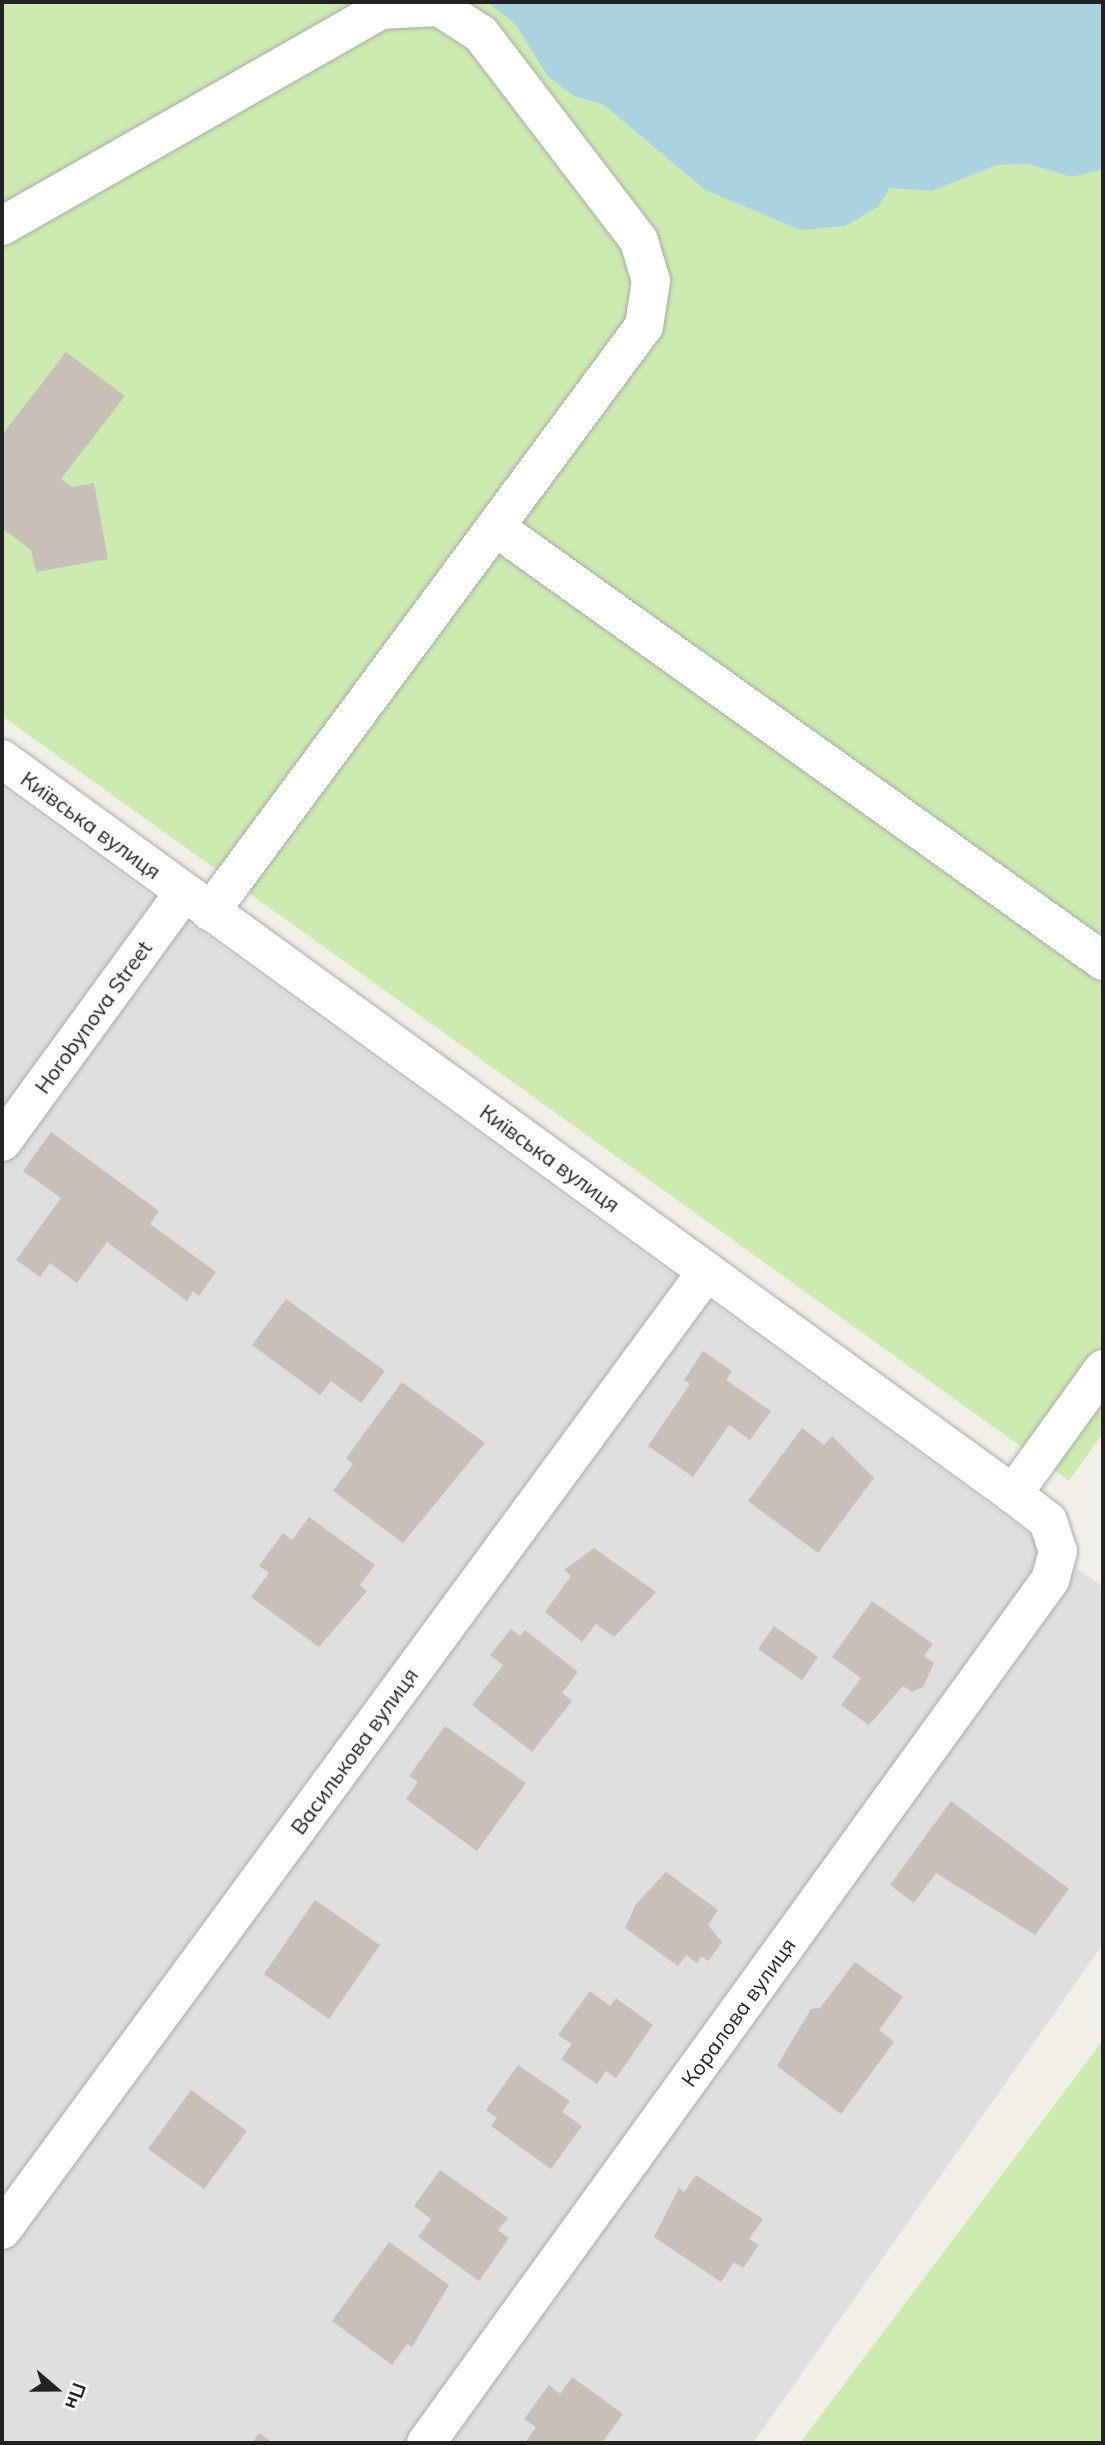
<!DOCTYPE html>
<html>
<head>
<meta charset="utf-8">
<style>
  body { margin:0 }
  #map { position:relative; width:1105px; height:2445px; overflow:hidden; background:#f2efe9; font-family:Mulish,sans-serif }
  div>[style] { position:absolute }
  .residential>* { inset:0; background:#e0dfdf }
  .grass>* { inset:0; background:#cdebb0 }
  .water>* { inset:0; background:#aad3df }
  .building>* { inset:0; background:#c7bfb8 }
  .roads { filter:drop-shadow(0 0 2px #a9a9a9) drop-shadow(0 0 2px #a9a9a9) }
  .minor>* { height:38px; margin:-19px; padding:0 19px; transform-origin:19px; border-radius:19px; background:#fff }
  span { translate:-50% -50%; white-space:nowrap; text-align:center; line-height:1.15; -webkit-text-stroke:6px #fff; paint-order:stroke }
  .street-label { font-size:21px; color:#222 }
  .frame { position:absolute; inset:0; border:4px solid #222; pointer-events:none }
  .north { position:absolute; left:21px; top:2354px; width:70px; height:70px; -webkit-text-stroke:5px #fff; paint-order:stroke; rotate:110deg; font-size:19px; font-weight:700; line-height:28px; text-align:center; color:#222 }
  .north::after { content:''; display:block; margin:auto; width:24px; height:32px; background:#222; clip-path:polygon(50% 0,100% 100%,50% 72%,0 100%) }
</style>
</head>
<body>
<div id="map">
  <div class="residential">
    <i style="clip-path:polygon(2px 787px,1103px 1587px,1103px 1944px,753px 2443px,2px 2443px)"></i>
  </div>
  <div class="grass">
    <i style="clip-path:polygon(2px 2px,487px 2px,515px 24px,548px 77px,574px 96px,604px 105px,705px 190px,800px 230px,878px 207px,890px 188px,932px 191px,997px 165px,1028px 164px,1072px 177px,1103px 169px,1103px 1433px,1069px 1481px,2px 716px)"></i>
    <i style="clip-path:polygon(1103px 2040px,1103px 2443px,800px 2443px)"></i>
  </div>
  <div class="water">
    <i style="clip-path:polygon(487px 2px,1103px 2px,1103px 169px,1072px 177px,1028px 164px,997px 165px,932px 191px,890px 188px,878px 207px,845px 226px,800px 230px,705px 190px,604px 105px,574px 96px,548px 77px,515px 24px)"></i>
  </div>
  <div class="building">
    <i style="clip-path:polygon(66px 352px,125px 396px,61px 479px,72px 487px,94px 483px,108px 559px,36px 572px,31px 550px,2px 528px,2px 435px)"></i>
    <i style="clip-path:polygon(51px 1132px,159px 1211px,150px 1224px,216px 1272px,199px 1296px,193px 1291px,187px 1301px,107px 1242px,77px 1283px,50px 1263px,40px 1277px,16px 1260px,61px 1198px,23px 1171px)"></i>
    <i style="clip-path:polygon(286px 1299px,385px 1371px,361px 1403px,331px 1381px,320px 1395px,252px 1345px)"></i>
    <i style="clip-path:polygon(703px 1351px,732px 1371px,726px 1380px,771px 1411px,750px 1440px,729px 1425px,693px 1477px,648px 1446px,690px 1384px,684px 1380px)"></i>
    <i style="clip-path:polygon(402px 1382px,485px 1443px,403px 1543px,333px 1491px,353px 1464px,346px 1458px)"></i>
    <i style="clip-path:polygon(802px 1428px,824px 1445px,832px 1436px,874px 1478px,818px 1553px,748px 1501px)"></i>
    <i style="clip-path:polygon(309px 1517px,375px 1565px,360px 1585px,367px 1591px,319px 1647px,251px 1597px,269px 1573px,259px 1566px,283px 1533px,292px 1540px)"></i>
    <i style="clip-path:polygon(594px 1548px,656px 1592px,614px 1637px,596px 1624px,582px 1642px,545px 1612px,571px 1576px,564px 1570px)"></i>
    <i style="clip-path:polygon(872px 1601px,933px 1644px,924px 1656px,934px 1663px,923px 1687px,912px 1692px,903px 1686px,869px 1725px,841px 1705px,861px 1678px,832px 1657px)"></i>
    <i style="clip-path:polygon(774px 1626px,818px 1657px,802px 1680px,758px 1649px)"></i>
    <i style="clip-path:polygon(511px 1629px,520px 1636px,525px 1630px,578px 1672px,562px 1693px,572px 1701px,532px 1752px,472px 1705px,503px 1665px,490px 1655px)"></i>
    <i style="clip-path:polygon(445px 1726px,526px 1783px,477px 1851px,406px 1799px,418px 1782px,409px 1776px)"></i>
    <i style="clip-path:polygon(951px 1801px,1069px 1889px,1035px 1935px,936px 1873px,914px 1903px,890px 1885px)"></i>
    <i style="clip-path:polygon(666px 1872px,718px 1910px,708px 1925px,722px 1942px,708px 1961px,701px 1956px,697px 1963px,686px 1955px,678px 1966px,625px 1928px,636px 1904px)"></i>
    <i style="clip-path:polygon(315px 1900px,380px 1945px,329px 2019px,264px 1974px)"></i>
    <i style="clip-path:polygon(855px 1962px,903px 1997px,879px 2030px,894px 2042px,841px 2114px,777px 2066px,811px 2009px,820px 2008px)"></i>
    <i style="clip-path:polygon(590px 1991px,610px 2006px,616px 1998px,653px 2025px,616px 2078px,606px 2071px,597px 2084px,561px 2059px,572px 2044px,558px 2035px)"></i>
    <i style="clip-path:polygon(518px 2065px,570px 2101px,562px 2112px,582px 2126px,551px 2169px,491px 2126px,497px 2118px,486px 2110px)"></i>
    <i style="clip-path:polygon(191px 2090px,247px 2131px,204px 2189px,148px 2149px)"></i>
    <i style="clip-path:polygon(440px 2170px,508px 2218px,498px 2230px,509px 2238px,479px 2281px,418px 2237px,431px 2219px,414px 2206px)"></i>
    <i style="clip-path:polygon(696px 2175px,763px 2219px,749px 2239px,759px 2245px,743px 2268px,734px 2262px,721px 2282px,654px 2237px,679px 2188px,684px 2192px)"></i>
    <i style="clip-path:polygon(389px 2242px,449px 2285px,412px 2347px,407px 2344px,392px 2365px,332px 2321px)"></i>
    <i style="clip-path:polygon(572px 2377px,623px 2414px,602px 2443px,525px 2443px,536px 2427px,524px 2419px,549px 2385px,560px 2394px)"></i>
    <i style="clip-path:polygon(259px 2433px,273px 2443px,252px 2443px)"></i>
  </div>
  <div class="roads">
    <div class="minor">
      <i style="left:2px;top:226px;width:435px;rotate:-29.7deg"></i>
      <i style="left:380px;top:10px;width:59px;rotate:-2.9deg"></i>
      <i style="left:439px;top:7px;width:50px;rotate:32.7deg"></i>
      <i style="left:481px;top:34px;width:260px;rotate:52.6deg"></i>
      <i style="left:639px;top:241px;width:42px;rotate:73.3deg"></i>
      <i style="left:651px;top:281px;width:46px;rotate:98.8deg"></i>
      <i style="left:644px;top:326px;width:729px;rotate:126.52deg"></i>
      <i style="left:495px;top:527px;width:747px;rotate:35.52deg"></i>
      <i style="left:2px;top:759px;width:1250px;rotate:36.02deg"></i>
      <i style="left:1013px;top:1494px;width:44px;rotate:37.6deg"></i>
      <i style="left:1048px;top:1521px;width:32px;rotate:72deg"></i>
      <i style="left:1058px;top:1551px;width:30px;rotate:105deg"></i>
      <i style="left:1050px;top:1580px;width:1065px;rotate:125.87deg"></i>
      <i style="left:2px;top:1142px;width:309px;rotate:-53.9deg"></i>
      <i style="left:1013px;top:1494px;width:154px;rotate:-54.2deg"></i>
      <i style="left:2px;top:2230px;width:1190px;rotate:-53.68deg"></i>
    </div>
  </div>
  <div class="street-label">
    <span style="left:91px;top:825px;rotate:36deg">Київська вулиця</span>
    <span style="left:93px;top:1017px;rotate:-54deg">Horobynova Street</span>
    <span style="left:550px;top:1158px;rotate:36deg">Київська вулиця</span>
    <span style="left:354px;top:1751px;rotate:-54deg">Василькова вулиця</span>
    <span style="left:738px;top:2012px;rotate:-54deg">Коралова вулиця</span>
  </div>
  <div class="frame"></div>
  <div class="north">Пн</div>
</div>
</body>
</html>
